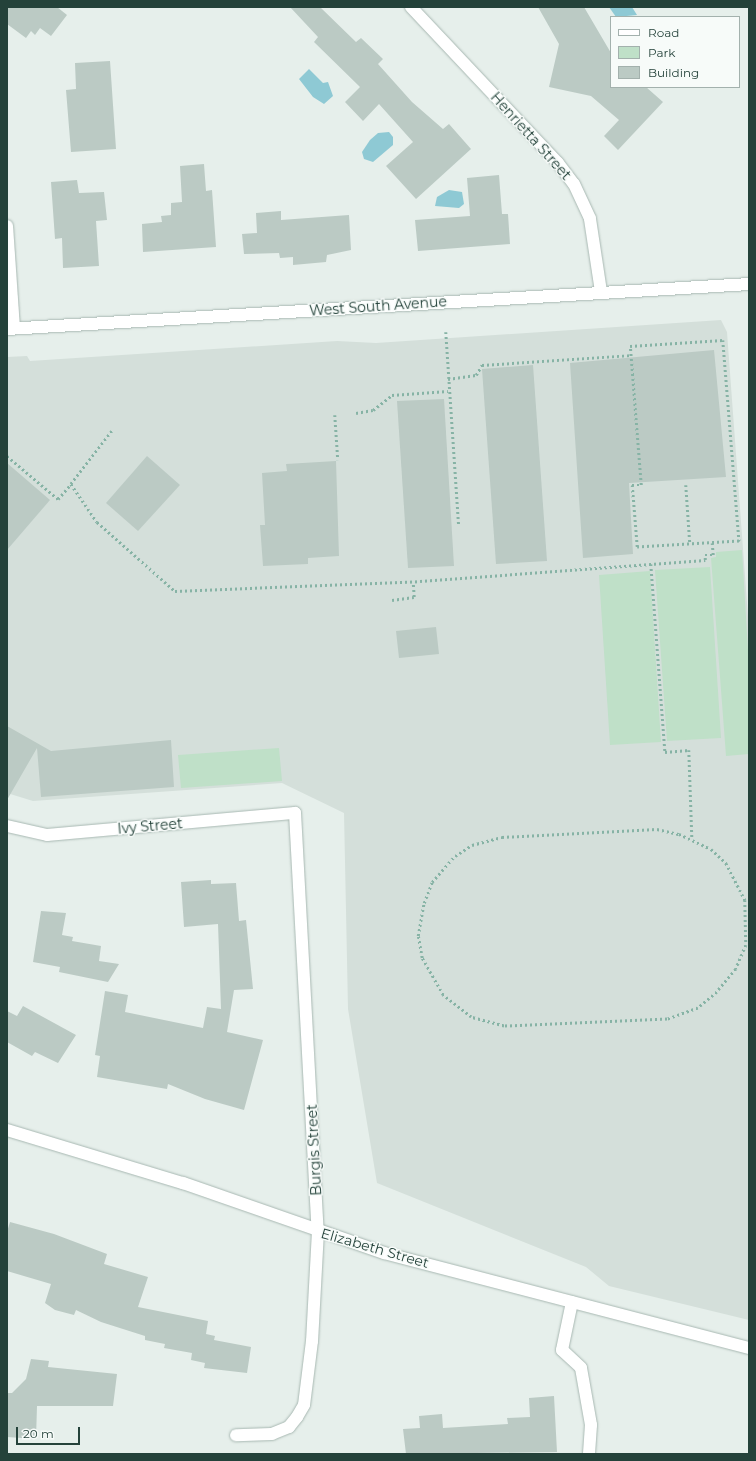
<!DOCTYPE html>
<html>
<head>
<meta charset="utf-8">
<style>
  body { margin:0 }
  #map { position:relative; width:756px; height:1461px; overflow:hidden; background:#e6efeb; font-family:Montserrat,sans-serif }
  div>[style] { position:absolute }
  .built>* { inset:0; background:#d4dfda }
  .green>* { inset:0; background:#bfe0c8 }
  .water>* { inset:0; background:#8ec9d4 }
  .building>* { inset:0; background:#bbcac4 }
  .path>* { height:2.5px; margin-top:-1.25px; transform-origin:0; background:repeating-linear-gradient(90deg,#86b3a5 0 2px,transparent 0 5px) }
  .roads { filter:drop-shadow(0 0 1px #a8b8b2) drop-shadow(0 0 1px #a8b8b2) }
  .minor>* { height:12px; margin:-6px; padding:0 6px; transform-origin:6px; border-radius:6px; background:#fff }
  span { translate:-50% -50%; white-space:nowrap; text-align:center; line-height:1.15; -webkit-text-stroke:3px #f7fbf9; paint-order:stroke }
  .street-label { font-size:14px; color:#24423a }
  .frame { position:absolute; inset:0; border:8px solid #24423a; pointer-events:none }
  .legend { position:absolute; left:610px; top:16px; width:130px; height:72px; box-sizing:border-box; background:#f7fbf9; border:1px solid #a3b1ad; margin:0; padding:5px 7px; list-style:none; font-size:12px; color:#24423a }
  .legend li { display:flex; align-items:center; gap:8px; height:20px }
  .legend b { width:20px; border:1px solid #a3b1ad }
  .scale { position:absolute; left:16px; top:1427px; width:64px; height:18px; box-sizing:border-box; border:2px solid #24423a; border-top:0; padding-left:5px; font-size:12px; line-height:14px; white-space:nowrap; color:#24423a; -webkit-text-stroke:3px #f7fbf9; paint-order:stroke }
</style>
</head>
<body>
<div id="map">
  <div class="built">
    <i style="clip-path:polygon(721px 320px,727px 332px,749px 630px,749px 1320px,609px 1286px,586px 1267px,377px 1183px,348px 1009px,344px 813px,282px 783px,33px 801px,7px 793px,7px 357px,27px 356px,30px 361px,337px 341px,376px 343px)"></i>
  </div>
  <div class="green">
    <i style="clip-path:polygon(742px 550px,749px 667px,749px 754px,726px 756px,711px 558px,716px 557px,716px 552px)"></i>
    <i style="clip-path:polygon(710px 567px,721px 738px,667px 741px,655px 570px)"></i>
    <i style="clip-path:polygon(650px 571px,661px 742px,610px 745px,599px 575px)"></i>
    <i style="clip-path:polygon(279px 748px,282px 781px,181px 788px,178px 755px)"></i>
  </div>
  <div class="water">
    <i style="clip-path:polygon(609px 7px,632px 7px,637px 15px,616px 17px)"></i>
    <i style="clip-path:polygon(309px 69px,323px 83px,328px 82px,333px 96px,324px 104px,313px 97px,299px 79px)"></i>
    <i style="clip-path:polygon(389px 132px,393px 137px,393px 145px,373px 162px,364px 159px,362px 152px,370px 140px,378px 133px)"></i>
    <i style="clip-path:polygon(449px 190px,462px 192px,464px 204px,459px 208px,435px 206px,437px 197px)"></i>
  </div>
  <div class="building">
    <i style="clip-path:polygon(7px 7px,57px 7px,67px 15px,51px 36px,40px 28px,35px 35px,31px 31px,26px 38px,7px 24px)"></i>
    <i style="clip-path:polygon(290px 7px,320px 7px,356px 42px,361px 38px,383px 59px,378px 64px,412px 102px,443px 129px,449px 124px,471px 149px,416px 199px,386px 166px,413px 142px,379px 104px,363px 121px,345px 102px,360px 87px,314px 42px,318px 37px)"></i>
    <i style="clip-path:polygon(538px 7px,584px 7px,611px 53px,611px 87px,646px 87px,663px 102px,618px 150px,604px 136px,619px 120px,591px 96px,549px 87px,559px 44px)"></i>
    <i style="clip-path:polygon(110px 61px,116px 149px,71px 152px,66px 90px,76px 89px,75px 63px)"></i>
    <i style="clip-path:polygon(204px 164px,206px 191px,212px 190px,216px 247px,143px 252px,142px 224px,162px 222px,161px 216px,171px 215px,171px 203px,182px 202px,180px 166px)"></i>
    <i style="clip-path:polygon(499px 175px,502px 214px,508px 214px,510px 244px,418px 251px,415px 220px,470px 216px,467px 178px)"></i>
    <i style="clip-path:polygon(77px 180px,79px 193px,104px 192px,107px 220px,96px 221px,99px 266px,63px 268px,62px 238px,55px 239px,51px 182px)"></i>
    <i style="clip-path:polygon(281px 211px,281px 220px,349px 215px,351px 250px,327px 255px,326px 262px,293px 265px,293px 257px,280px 258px,279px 253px,244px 254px,242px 234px,257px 233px,256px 213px)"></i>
    <i style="clip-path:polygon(714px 350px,726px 477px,629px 483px,633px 554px,583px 558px,570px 363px)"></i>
    <i style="clip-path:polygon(533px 365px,547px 561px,496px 564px,482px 369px)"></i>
    <i style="clip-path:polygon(444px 399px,454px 566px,408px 568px,397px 401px)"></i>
    <i style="clip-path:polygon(147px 456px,180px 485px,138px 531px,106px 503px)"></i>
    <i style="clip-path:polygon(336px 461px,339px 556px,308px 558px,308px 564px,263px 566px,260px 525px,265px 525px,262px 473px,287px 471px,286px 464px)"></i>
    <i style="clip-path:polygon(7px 463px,50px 500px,7px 550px)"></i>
    <i style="clip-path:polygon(436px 627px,439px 654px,399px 658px,396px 631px)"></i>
    <i style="clip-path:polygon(7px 726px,51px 751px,171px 740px,174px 787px,41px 797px,37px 748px,7px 800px)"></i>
    <i style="clip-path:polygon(211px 880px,211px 884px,236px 883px,239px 921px,246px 920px,253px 989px,234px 990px,227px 1032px,263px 1040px,244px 1110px,205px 1099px,168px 1084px,167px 1089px,97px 1077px,100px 1056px,95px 1055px,105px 991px,128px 995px,125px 1012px,203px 1028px,207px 1007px,221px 1009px,218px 924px,184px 927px,181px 882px)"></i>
    <i style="clip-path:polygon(41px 911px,66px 913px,62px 935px,73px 937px,72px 941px,101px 946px,99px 961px,119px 964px,108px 982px,59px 972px,60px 967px,33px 962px)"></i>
    <i style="clip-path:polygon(23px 1006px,76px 1035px,58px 1063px,35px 1052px,32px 1056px,7px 1042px,7px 1011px,17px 1016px)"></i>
    <i style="clip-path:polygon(10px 1222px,54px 1234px,107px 1254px,104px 1264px,148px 1277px,138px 1307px,208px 1321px,206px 1334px,215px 1336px,214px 1340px,251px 1347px,247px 1373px,204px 1368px,205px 1363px,191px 1360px,192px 1353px,164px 1348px,165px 1344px,145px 1340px,145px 1336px,101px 1322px,76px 1310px,74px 1315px,55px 1310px,45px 1303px,51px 1284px,7px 1271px,7px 1232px)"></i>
    <i style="clip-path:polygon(31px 1359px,49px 1361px,48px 1367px,117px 1374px,113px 1406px,37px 1406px,36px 1439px,7px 1437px,7px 1393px,12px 1393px,26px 1379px)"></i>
    <i style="clip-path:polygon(554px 1396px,557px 1452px,406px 1454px,403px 1429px,420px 1428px,419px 1416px,442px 1414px,443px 1428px,508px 1424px,507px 1418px,530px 1417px,529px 1398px)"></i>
  </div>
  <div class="path">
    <i style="left:446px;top:332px;width:194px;rotate:86.2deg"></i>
    <i style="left:723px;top:340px;width:202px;rotate:85.4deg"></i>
    <i style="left:739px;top:541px;width:102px;rotate:176.6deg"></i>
    <i style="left:637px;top:547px;width:62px;rotate:-94.6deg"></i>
    <i style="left:632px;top:485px;width:9px"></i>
    <i style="left:641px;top:485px;width:139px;rotate:-94.5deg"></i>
    <i style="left:630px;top:346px;width:93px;rotate:-3.7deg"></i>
    <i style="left:448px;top:379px;width:28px;rotate:-8deg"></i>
    <i style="left:476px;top:375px;width:12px;rotate:-59deg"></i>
    <i style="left:482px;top:365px;width:149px;rotate:-3.8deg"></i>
    <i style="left:356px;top:413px;width:17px;rotate:-10deg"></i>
    <i style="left:373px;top:410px;width:24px;rotate:-38deg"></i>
    <i style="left:392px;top:395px;width:56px;rotate:-4.1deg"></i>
    <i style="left:335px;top:415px;width:45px;rotate:86.2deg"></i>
    <i style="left:112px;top:431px;width:67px;rotate:127.7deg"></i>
    <i style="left:71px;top:484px;width:46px;rotate:55.6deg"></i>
    <i style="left:97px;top:522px;width:104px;rotate:41.5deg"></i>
    <i style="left:175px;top:591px;width:245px;rotate:-2.3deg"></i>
    <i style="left:420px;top:581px;width:286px;rotate:-4.2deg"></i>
    <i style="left:705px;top:560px;width:5px;rotate:-90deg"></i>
    <i style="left:705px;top:555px;width:8px"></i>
    <i style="left:713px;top:555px;width:12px;rotate:-95deg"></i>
    <i style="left:7px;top:456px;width:67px;rotate:40.1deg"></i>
    <i style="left:58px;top:499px;width:20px;rotate:-49deg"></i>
    <i style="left:686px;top:485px;width:59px;rotate:86.1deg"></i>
    <i style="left:651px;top:564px;width:189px;rotate:85.7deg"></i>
    <i style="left:665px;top:752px;width:24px;rotate:-5deg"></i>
    <i style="left:689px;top:750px;width:88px;rotate:88deg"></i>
    <i style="left:392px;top:600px;width:22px;rotate:-8deg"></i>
    <i style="left:414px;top:597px;width:15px;rotate:-94deg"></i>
    <i style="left:657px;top:829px;width:23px;rotate:13deg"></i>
    <i style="left:679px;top:834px;width:35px;rotate:25deg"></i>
    <i style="left:711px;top:849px;width:21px;rotate:43deg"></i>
    <i style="left:726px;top:863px;width:42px;rotate:62.8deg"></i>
    <i style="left:745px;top:900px;width:45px;rotate:88.7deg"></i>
    <i style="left:746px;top:945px;width:26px;rotate:113deg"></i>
    <i style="left:736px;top:969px;width:30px;rotate:130deg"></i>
    <i style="left:717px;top:992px;width:25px;rotate:140deg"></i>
    <i style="left:698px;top:1008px;width:33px;rotate:160deg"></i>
    <i style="left:667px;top:1019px;width:163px;rotate:177.5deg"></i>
    <i style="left:504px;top:1026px;width:34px;rotate:-165deg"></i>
    <i style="left:471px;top:1017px;width:36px;rotate:-142deg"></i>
    <i style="left:443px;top:995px;width:43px;rotate:-119.6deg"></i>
    <i style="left:422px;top:958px;width:22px;rotate:-100deg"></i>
    <i style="left:418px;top:936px;width:34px;rotate:-80deg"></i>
    <i style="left:424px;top:903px;width:22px;rotate:-69deg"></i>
    <i style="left:432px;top:882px;width:35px;rotate:-49deg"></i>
    <i style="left:455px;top:856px;width:20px;rotate:-33deg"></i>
    <i style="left:472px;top:845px;width:31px;rotate:-15deg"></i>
    <i style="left:502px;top:837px;width:155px;rotate:-3deg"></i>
  </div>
  <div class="roads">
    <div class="minor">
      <i style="left:411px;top:7px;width:214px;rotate:46.7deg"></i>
      <i style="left:558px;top:163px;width:26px;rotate:53deg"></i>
      <i style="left:574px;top:184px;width:38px;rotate:65deg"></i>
      <i style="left:590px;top:219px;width:74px;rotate:81.4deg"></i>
      <i style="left:7px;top:226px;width:102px;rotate:86.1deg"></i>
      <i style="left:7px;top:329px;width:743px;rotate:-3.47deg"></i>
      <i style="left:7px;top:826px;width:41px;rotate:12.7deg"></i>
      <i style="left:47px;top:835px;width:249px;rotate:-5.1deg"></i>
      <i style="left:295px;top:813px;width:419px;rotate:86.9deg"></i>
      <i style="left:318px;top:1231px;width:110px;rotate:93.1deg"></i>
      <i style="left:312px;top:1341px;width:64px;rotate:97.1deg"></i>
      <i style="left:304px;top:1405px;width:14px;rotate:120deg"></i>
      <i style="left:297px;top:1417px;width:13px;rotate:129deg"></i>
      <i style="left:289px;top:1427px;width:18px;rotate:158deg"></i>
      <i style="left:272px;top:1434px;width:36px;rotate:178deg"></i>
      <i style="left:7px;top:1130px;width:184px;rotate:16.8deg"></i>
      <i style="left:183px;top:1183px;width:213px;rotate:19.2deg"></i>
      <i style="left:384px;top:1253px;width:377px;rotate:14.6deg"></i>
      <i style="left:572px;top:1302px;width:49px;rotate:101.8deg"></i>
      <i style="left:562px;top:1350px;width:26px;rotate:43deg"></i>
      <i style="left:581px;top:1368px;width:58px;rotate:80deg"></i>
      <i style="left:591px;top:1425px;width:29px;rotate:94deg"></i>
    </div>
  </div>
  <div class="street-label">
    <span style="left:531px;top:136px;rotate:48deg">Henrietta Street</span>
    <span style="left:378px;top:306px;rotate:-4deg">West South Avenue</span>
    <span style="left:150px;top:826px;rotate:-5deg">Ivy Street</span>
    <span style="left:314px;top:1150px;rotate:-93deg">Burgis Street</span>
    <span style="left:375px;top:1248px;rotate:16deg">Elizabeth Street</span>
  </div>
  <div class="frame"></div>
  <ul class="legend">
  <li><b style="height:5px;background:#fff"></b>Road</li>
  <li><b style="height:11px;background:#bfe0c8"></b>Park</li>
  <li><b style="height:11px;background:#bbcac4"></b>Building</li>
  </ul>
  <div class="scale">20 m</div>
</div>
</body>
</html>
